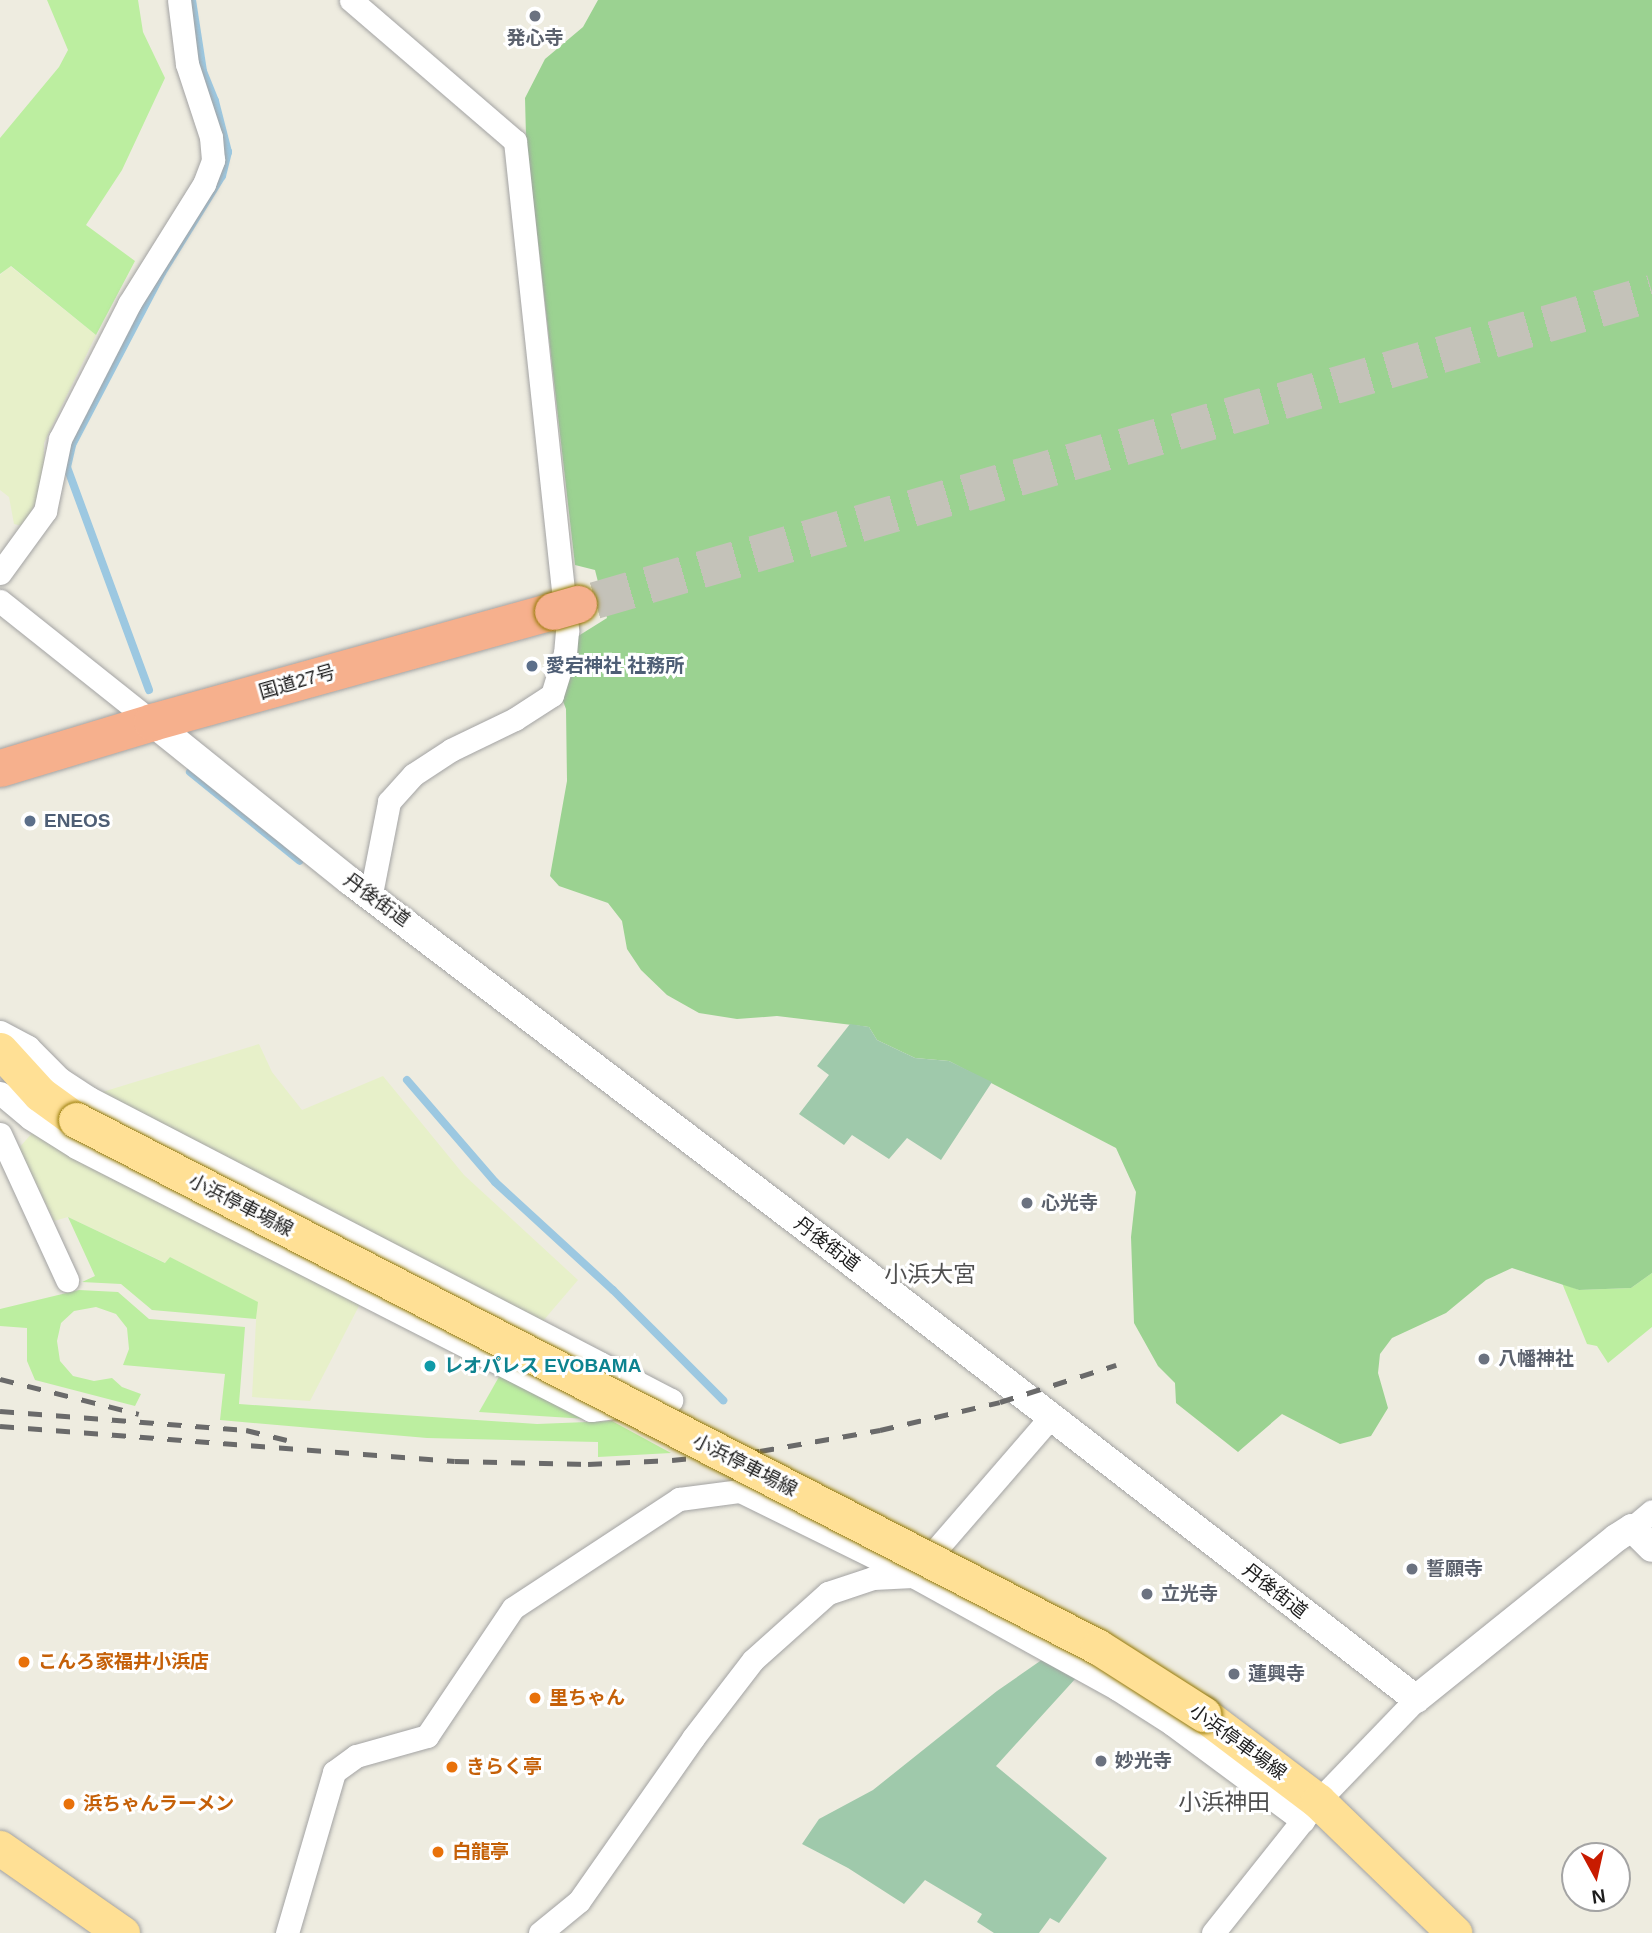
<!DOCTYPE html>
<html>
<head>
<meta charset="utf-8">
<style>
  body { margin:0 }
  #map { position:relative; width:1652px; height:1933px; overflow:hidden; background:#eeece0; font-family:Arial,"Noto Sans JP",sans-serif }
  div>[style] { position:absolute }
  .farmland>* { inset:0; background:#e7f0c9 }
  .grass>* { inset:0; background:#bceea0 }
  .forest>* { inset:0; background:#9bd291 }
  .cemetery>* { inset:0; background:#9fc9ab }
  .stream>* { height:8px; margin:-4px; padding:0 4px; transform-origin:4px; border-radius:4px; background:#9cc8e1 }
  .trunk-tunnel>* { height:37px; margin-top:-18.5px; transform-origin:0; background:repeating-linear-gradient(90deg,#c4c2b9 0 37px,transparent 0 55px) }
  .roads { filter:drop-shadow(0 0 2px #a3a3a3) drop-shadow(0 0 2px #a3a3a3) }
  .minor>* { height:23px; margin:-11.5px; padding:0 11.5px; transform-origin:11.5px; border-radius:11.5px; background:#fff }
  .tertiary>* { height:28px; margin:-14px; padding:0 14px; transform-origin:14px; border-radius:14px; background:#fff }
  .primary>* { height:35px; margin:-17.5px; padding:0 17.5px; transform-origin:17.5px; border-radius:17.5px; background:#ffe095 }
  .trunk>* { height:37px; margin:-18.5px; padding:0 18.5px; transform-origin:18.5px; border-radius:18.5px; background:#f6b08d }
  .rail>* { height:5px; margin-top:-2.5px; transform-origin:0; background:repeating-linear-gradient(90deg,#6a6a6a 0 14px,transparent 0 28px) }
  .bridges { filter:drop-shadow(0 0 2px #947700) drop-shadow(0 0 2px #947700) }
  .primary-bridge>* { height:35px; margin:-17.5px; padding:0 17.5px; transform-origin:17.5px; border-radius:17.5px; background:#ffe095 }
  .trunk-bridge>* { height:37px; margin:-18.5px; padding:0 18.5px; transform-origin:18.5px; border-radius:18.5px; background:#f6b08d }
  .dots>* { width:19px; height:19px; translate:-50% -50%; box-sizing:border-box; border:4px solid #fff; border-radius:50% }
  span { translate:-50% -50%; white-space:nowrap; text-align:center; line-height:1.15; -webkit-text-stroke:6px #fff; paint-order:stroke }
  .worship-label { font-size:19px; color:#5b616d; font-weight:700 }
  .left { translate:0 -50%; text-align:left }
  .service-label { font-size:19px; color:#4e5e75; font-weight:700 }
  .street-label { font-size:19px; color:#1c1c1c }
  .culture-label { font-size:19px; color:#0d838f; font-weight:700 }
  .food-label { font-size:19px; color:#c56008; font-weight:700 }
  .quarter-label { font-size:23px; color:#4f4f4f }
  .north { position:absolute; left:1561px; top:1842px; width:70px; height:70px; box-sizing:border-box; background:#fff; border:2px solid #a4a4a4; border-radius:50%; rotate:172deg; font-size:19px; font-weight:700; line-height:28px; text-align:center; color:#1c1c1c }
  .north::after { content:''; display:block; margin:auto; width:24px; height:32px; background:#c81b00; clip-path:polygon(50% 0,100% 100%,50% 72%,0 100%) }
</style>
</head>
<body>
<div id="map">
  <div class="farmland">
    <i style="clip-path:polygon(10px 266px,96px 335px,44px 443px,44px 463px,36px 502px,23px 526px,14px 524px,9px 497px,0 490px,0 275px)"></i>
    <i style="clip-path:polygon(259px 1044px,272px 1072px,302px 1110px,383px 1076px,464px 1175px,578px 1280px,543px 1321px,99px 1093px)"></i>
    <i style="clip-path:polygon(33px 1132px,361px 1302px,310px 1401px,252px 1397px,257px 1302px,170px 1257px,166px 1263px,68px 1217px,54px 1221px,19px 1148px)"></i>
  </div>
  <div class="grass">
    <i style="clip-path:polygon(47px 0,138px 0,143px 32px,165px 78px,122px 170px,86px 225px,135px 261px,96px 335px,11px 266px,0 274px,0 138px,59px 67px,68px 50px)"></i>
    <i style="clip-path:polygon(68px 1217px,165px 1263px,170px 1257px,258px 1302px,256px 1319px,152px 1310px,121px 1284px,82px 1282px,95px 1276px)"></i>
    <i style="clip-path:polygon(1652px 1273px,1652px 1327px,1608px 1363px,1597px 1346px,1587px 1344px,1562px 1283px,1579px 1290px,1631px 1288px)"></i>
    <i style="clip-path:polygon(79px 1290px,118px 1292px,149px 1319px,245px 1327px,239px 1404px,537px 1424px,612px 1421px,671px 1453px,598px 1457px,598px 1442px,427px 1438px,220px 1420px,225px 1374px,123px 1365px,129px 1349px,127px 1328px,116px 1314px,96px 1307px,74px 1311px,61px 1323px,57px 1341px,60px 1361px,73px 1376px,94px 1381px,112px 1378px,122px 1387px,141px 1394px,135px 1406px,35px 1380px,27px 1361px,27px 1328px,0 1326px,0 1309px)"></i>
    <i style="clip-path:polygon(500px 1375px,587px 1419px,479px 1412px)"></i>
  </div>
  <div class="forest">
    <i style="clip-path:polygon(598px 0,1652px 0,1652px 1273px,1631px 1288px,1579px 1290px,1512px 1268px,1486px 1280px,1446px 1313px,1392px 1338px,1380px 1354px,1378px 1373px,1388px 1408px,1371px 1436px,1340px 1444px,1282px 1414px,1238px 1452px,1176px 1403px,1175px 1383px,1158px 1366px,1134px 1323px,1131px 1237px,1136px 1192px,1116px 1148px,949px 1061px,915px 1058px,877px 1040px,869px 1027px,777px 1016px,737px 1019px,699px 1013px,667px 995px,641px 970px,627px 949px,622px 921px,608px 903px,559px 886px,550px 876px,567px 781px,566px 709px,561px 696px,575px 638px,607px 618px,595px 570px,575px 565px,526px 137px,525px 98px,545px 59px,583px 27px)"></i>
  </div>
  <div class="cemetery">
    <i style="clip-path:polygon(850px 1024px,869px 1027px,877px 1040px,915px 1058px,949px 1061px,992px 1082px,941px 1160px,907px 1138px,889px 1159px,852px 1135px,844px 1145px,799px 1114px,829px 1075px,817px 1066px)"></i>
    <i style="clip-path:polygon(1043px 1659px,1076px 1678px,996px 1766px,1107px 1858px,1059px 1923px,1050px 1918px,1039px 1933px,994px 1933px,977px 1922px,982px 1914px,925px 1880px,904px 1904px,848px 1868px,802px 1844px,819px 1819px,873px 1790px,997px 1691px)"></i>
  </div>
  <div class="stream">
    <i style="left:149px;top:690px;width:238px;rotate:-110.2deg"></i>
    <i style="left:67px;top:467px;width:23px;rotate:-77deg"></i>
    <i style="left:72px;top:445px;width:194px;rotate:-62.4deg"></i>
    <i style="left:162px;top:273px;width:114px;rotate:-58.3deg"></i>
    <i style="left:222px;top:176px;width:25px;rotate:-76deg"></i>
    <i style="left:228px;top:152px;width:53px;rotate:-104.3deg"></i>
    <i style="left:215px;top:101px;width:32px;rotate:-112deg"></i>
    <i style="left:203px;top:71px;width:72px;rotate:-98.8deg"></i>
    <i style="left:190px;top:772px;width:141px;rotate:39deg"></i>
    <i style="left:407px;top:1080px;width:135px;rotate:49.2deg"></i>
    <i style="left:495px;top:1182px;width:160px;rotate:42.5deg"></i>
    <i style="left:613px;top:1290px;width:156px;rotate:45deg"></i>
  </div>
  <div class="trunk-tunnel">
    <i style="left:595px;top:600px;width:1101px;rotate:-16.2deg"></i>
  </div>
  <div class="roads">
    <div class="minor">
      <i style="left:351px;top:0;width:216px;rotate:40.7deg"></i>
      <i style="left:515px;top:141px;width:493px;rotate:83.9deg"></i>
      <i style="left:567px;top:631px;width:22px;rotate:95deg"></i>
      <i style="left:565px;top:653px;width:44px;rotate:107.2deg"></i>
      <i style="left:552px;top:695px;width:44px;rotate:147deg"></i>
      <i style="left:515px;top:719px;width:71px;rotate:154.2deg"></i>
      <i style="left:451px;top:750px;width:45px;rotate:146.7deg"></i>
      <i style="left:413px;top:775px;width:36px;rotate:132deg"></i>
      <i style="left:389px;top:802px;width:94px;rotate:101.1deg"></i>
      <i style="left:0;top:573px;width:77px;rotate:-54deg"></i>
      <i style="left:45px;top:511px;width:74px;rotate:-78.2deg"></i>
      <i style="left:60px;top:439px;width:152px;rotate:-62.9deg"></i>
      <i style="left:129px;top:304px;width:142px;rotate:-58deg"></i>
      <i style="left:204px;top:184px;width:26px;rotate:-69deg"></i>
      <i style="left:213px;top:160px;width:23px;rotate:-95deg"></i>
      <i style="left:211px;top:137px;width:77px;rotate:-108.2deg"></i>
      <i style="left:187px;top:64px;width:64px;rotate:-97.1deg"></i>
      <i style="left:0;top:601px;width:194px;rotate:38.5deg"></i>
      <i style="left:0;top:1032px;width:32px;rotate:28deg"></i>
      <i style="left:28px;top:1047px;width:45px;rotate:45deg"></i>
      <i style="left:60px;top:1079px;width:35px;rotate:33deg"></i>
      <i style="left:89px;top:1098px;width:656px;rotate:27.42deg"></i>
      <i style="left:671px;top:1400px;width:81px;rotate:172.9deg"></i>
      <i style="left:591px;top:1410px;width:578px;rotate:-152.95deg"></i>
      <i style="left:76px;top:1147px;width:54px;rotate:-147.8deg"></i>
      <i style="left:30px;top:1118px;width:39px;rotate:-140deg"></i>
      <i style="left:0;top:1134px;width:161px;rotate:65.3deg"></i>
      <i style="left:1632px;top:1528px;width:26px;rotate:-40deg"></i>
      <i style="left:287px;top:1933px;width:168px;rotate:-73.7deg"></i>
      <i style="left:334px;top:1772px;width:27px;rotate:-36deg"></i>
      <i style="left:356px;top:1756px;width:74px;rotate:-15.7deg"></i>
      <i style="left:427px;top:1736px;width:154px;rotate:-56.1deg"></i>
      <i style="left:513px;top:1608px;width:199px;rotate:-33.3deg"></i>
      <i style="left:679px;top:1499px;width:62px;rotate:-7.5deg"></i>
      <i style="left:740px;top:1491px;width:193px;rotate:26.2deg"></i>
      <i style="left:913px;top:1576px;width:232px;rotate:28.9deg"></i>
      <i style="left:1116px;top:1688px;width:67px;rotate:32.7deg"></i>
      <i style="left:1172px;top:1724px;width:163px;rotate:36.5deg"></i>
      <i style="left:540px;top:1933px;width:50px;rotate:-39.4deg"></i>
      <i style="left:579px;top:1901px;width:199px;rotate:-55deg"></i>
      <i style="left:693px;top:1738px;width:98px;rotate:-52.4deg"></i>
      <i style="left:753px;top:1660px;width:101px;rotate:-41.8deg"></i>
      <i style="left:828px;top:1593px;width:47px;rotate:-18.4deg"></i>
      <i style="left:873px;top:1578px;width:40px;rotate:-2.9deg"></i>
      <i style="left:913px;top:1576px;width:209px;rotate:-49.1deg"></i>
      <i style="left:1213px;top:1933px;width:169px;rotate:-51.5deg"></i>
      <i style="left:1318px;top:1801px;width:141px;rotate:-46.1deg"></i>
    </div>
    <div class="tertiary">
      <i style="left:152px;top:722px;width:254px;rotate:38.8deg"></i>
      <i style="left:350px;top:881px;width:646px;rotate:37.26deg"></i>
      <i style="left:864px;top:1272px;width:698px;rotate:37.72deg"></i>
      <i style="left:1416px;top:1699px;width:257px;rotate:-38.8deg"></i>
      <i style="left:1616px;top:1538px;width:19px;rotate:-32deg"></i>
      <i style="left:1632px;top:1528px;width:28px;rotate:45deg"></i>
    </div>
    <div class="primary">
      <i style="left:0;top:1050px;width:59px;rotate:47.7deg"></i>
      <i style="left:40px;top:1094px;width:44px;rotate:35.8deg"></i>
      <i style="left:1203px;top:1714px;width:144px;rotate:37.1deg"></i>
      <i style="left:1318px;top:1801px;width:190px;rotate:44.1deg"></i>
      <i style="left:0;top:1848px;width:149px;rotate:34.9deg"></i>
    </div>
    <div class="trunk">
      <i style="left:0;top:768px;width:159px;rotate:-16.8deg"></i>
      <i style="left:152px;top:722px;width:416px;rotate:-15.5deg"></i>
    </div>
  </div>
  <div class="rail">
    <i style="left:0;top:1379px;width:143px;rotate:14.1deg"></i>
    <i style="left:0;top:1411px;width:247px;rotate:4.4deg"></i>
    <i style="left:246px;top:1430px;width:42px;rotate:13.7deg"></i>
    <i style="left:0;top:1426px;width:456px;rotate:4.4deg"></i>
    <i style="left:455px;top:1461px;width:133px;rotate:1.3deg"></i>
    <i style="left:588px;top:1464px;width:84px;rotate:-2.7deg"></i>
    <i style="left:672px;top:1460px;width:88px;rotate:-5.8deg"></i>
    <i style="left:760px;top:1451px;width:122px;rotate:-9.9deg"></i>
    <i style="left:880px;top:1430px;width:123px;rotate:-13.1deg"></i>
    <i style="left:1000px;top:1402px;width:122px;rotate:-17.7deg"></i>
  </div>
  <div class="bridges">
    <div class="primary-bridge">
      <i style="left:76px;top:1120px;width:1150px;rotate:27.28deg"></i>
      <i style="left:1098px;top:1647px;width:125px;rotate:32.5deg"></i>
    </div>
    <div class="trunk-bridge">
      <i style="left:553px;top:611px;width:26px;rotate:-16deg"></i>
    </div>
  </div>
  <div class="dots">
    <i style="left:535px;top:16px;background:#6b7280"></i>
    <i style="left:532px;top:666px;background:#5c6f8a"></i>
    <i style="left:30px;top:821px;background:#5c6f8a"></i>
    <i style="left:1027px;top:1203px;background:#6b7280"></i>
    <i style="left:1484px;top:1359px;background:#6b7280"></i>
    <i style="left:430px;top:1366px;background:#0f9aa8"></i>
    <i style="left:1412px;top:1569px;background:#6b7280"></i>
    <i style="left:1147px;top:1594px;background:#6b7280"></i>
    <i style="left:24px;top:1662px;background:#e8710a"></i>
    <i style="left:1234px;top:1674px;background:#6b7280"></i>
    <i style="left:535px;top:1698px;background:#e8710a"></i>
    <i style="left:1101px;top:1761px;background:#6b7280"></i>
    <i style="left:452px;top:1767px;background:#e8710a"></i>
    <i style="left:69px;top:1804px;background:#e8710a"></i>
    <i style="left:438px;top:1852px;background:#e8710a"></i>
  </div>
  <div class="worship-label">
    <span style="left:535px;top:38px">発心寺</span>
    <span class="left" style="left:1041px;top:1203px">心光寺</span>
    <span class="left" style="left:1498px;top:1359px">八幡神社</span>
    <span class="left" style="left:1426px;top:1569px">誓願寺</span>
    <span class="left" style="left:1161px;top:1594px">立光寺</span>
    <span class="left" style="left:1248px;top:1674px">蓮興寺</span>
    <span class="left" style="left:1115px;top:1761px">妙光寺</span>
  </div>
  <div class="service-label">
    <span class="left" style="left:546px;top:666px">愛宕神社 社務所</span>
    <span class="left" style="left:44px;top:821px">ENEOS</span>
  </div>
  <div class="street-label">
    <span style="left:297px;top:682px;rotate:-16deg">国道27号</span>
    <span style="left:377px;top:900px;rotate:36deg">丹後街道</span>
    <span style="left:241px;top:1205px;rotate:27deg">小浜停車場線</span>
    <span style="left:827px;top:1244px;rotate:37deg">丹後街道</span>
    <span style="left:745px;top:1465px;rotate:27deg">小浜停車場線</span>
    <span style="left:1275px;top:1591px;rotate:38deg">丹後街道</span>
    <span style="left:1238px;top:1742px;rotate:36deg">小浜停車場線</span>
  </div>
  <div class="culture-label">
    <span class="left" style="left:444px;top:1366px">レオパレス EVOBAMA</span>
  </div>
  <div class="food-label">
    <span class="left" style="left:38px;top:1662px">こんろ家福井小浜店</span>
    <span class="left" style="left:549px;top:1698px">里ちゃん</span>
    <span class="left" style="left:466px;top:1767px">きらく亭</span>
    <span class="left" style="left:83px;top:1804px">浜ちゃんラーメン</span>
    <span class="left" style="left:452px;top:1852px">白龍亭</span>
  </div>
  <div class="quarter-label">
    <span style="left:930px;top:1274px">小浜大宮</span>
    <span style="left:1224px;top:1802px">小浜神田</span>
  </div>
  <div class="north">N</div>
</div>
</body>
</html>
